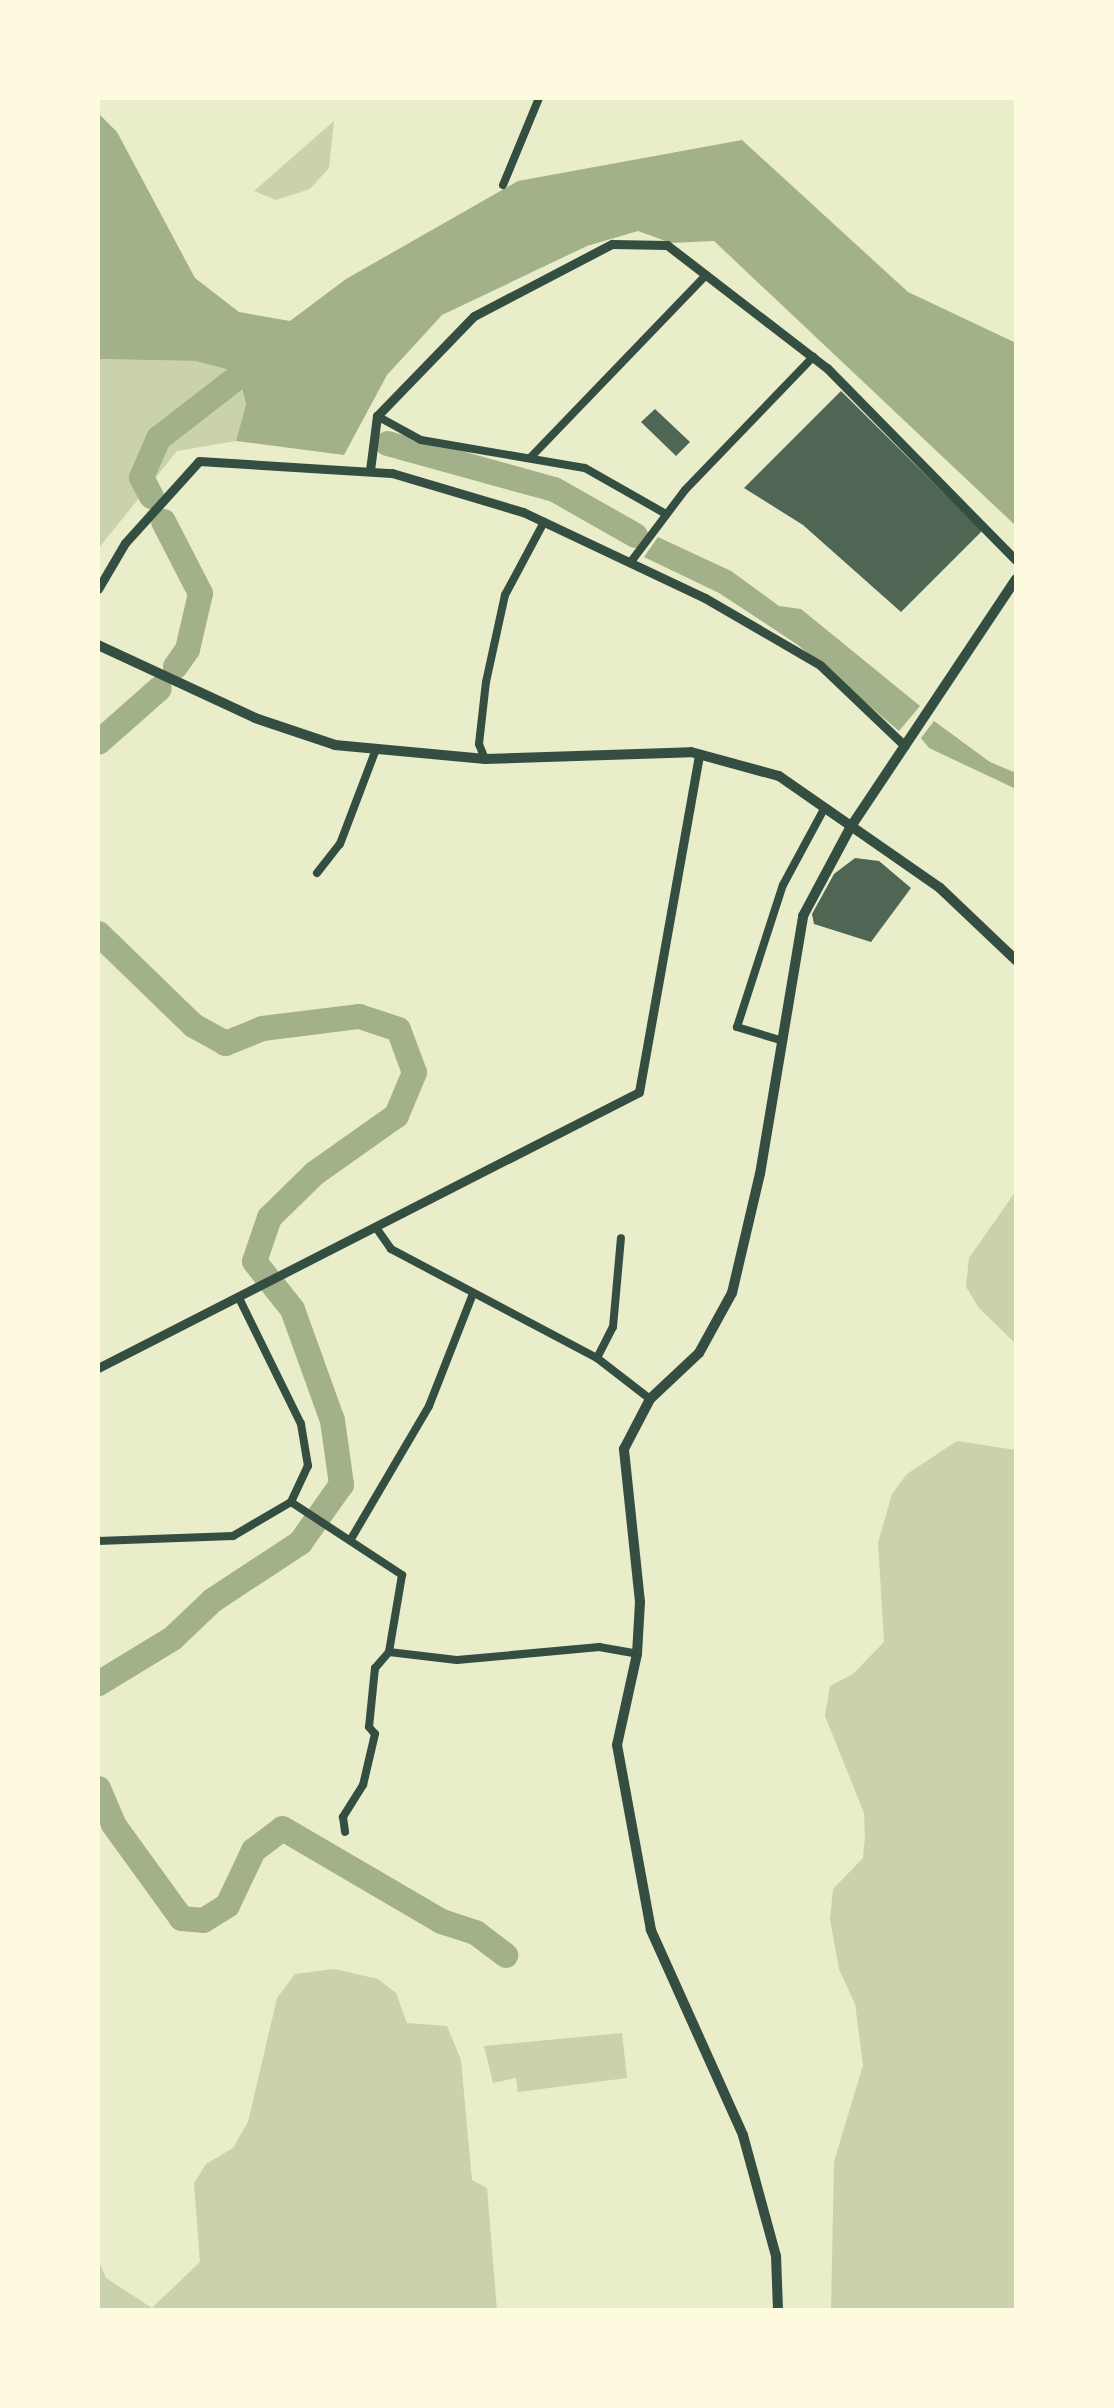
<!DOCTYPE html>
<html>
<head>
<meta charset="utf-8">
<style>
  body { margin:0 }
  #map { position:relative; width:1114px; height:2408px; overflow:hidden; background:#e9edc9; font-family:"PT Sans Narrow",sans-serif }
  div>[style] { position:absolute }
  .green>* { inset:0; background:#cad2ad }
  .water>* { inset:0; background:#a3b18a }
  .river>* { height:25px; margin:-12.5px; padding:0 12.5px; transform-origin:12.5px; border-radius:12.5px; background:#a3b18a }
  .building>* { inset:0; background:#4f6655 }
  .minor>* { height:8px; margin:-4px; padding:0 4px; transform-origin:4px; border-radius:4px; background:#344e41 }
  .tertiary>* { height:9px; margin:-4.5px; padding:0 4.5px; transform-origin:4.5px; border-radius:4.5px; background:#344e41 }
  .secondary>* { height:10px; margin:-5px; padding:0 5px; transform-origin:5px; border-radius:5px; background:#344e41 }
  span { translate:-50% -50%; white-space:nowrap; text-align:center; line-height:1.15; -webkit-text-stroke:8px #fefae0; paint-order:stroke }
  .frame { position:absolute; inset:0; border:100px solid #fefae0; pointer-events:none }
</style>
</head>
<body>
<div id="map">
  <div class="green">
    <i style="clip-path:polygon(334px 121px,329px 168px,310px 189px,276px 200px,254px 191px)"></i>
    <i style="clip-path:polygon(98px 359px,195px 361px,238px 372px,246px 404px,236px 441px,177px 451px,98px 549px)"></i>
    <i style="clip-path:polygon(1016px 1191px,1016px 1344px,979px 1308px,966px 1287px,969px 1258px)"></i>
    <i style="clip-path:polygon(957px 1441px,1016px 1450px,1016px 2310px,831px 2310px,834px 2162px,863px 2065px,855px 2004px,839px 1969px,830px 1920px,833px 1889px,863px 1858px,865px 1836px,864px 1813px,825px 1716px,830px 1686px,853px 1674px,884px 1642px,878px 1543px,892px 1494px,907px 1474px)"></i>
    <i style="clip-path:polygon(334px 1969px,378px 1979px,396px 1993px,407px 2023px,447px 2026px,461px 2060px,472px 2180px,487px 2188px,497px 2310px,98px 2310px,98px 2260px,106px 2278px,152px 2308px,200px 2262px,194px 2183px,206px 2164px,233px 2148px,248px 2122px,277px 1998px,295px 1974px)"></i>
    <i style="clip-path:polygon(622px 2033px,627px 2078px,518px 2092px,516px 2078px,493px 2083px,484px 2046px)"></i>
  </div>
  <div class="water">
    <i style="clip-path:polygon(98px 113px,117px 132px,195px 278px,239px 312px,290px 321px,346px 279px,518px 181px,742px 140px,908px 292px,1016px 343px,1016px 526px,714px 241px,671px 243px,638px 231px,587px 246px,442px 315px,387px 375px,344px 455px,236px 441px,246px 404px,238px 372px,195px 361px,98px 359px)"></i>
    <i style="clip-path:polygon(658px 537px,731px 571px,779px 606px,801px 609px,920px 706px,899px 731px,798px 645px,719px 593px,644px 557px)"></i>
    <i style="clip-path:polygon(934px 721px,990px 762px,1016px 773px,1016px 789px,929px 748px,921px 738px)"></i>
  </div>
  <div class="river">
    <i style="left:387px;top:443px;width:173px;rotate:15.4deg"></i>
    <i style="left:554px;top:489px;width:93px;rotate:29.6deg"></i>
    <i style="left:151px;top:496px;width:21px;rotate:-118deg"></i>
    <i style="left:141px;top:477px;width:43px;rotate:-66.4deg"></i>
    <i style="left:158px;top:438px;width:135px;rotate:-37.8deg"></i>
    <i style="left:163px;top:521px;width:81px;rotate:62.8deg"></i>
    <i style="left:200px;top:593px;width:57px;rotate:103.1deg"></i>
    <i style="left:187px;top:649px;width:21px;rotate:125deg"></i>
    <i style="left:98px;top:742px;width:81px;rotate:-41.5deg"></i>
    <i style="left:98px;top:933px;width:132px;rotate:44.1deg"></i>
    <i style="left:193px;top:1025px;width:37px;rotate:29deg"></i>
    <i style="left:225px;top:1043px;width:40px;rotate:-22deg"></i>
    <i style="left:262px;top:1028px;width:98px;rotate:-7.1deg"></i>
    <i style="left:359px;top:1016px;width:41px;rotate:18.4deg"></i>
    <i style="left:398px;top:1029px;width:46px;rotate:69.6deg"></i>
    <i style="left:414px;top:1072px;width:47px;rotate:112.7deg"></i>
    <i style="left:396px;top:1115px;width:100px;rotate:144.7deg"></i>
    <i style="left:314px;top:1173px;width:63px;rotate:135.6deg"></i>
    <i style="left:269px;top:1217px;width:46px;rotate:108.8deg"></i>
    <i style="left:254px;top:1261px;width:61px;rotate:51.6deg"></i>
    <i style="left:292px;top:1309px;width:118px;rotate:70.2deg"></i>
    <i style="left:332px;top:1420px;width:65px;rotate:82deg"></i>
    <i style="left:341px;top:1484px;width:71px;rotate:125.3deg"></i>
    <i style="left:300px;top:1542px;width:105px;rotate:146.6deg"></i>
    <i style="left:212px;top:1600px;width:55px;rotate:136.5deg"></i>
    <i style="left:172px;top:1638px;width:87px;rotate:148.7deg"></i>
    <i style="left:98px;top:1788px;width:39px;rotate:67deg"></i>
    <i style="left:113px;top:1824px;width:116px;rotate:54.1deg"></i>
    <i style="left:181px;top:1918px;width:22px;rotate:5deg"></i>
    <i style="left:203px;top:1920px;width:28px;rotate:-32deg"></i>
    <i style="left:227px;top:1905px;width:61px;rotate:-64.7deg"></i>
    <i style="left:253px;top:1850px;width:36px;rotate:-37deg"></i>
    <i style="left:282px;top:1828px;width:184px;rotate:30.3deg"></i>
    <i style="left:441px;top:1921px;width:36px;rotate:18deg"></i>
    <i style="left:475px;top:1932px;width:38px;rotate:37deg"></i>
  </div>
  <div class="building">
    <i style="clip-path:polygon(841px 391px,982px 531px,901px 612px,803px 525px,744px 488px)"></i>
    <i style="clip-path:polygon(655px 409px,690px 442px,676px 456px,641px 422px)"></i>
    <i style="clip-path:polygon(855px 858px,879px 861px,911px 888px,871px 942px,814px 924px,812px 914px,834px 874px)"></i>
  </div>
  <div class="minor">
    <i style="left:503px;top:185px;width:94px;rotate:-67.5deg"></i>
    <i style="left:377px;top:416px;width:50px;rotate:28.6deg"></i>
    <i style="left:421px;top:440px;width:166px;rotate:9.7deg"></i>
    <i style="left:585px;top:468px;width:93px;rotate:29.6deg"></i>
    <i style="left:530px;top:458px;width:254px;rotate:-46.1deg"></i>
    <i style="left:630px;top:563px;width:91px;rotate:-53deg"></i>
    <i style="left:685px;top:490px;width:185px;rotate:-46.1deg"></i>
    <i style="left:485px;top:759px;width:16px;rotate:-112deg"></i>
    <i style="left:479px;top:744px;width:62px;rotate:-83.6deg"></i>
    <i style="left:486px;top:682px;width:89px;rotate:-77.7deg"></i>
    <i style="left:505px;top:595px;width:83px;rotate:-61.9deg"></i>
    <i style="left:317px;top:873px;width:37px;rotate:-52deg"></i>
    <i style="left:340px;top:844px;width:102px;rotate:-69.2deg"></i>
    <i style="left:780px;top:1040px;width:45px;rotate:-163.2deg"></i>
    <i style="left:737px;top:1027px;width:149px;rotate:-72.1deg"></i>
    <i style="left:783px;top:885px;width:86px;rotate:-61.7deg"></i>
    <i style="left:377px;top:1229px;width:24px;rotate:55deg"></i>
    <i style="left:391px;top:1249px;width:233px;rotate:27.9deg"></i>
    <i style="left:597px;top:1358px;width:67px;rotate:37.7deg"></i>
    <i style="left:597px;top:1358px;width:35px;rotate:-63deg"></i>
    <i style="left:613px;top:1327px;width:89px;rotate:-84.9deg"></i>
    <i style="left:291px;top:1502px;width:133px;rotate:33.3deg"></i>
    <i style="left:402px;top:1575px;width:78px;rotate:99.6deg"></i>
    <i style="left:389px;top:1652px;width:21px;rotate:131deg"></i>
    <i style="left:375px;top:1668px;width:59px;rotate:95.8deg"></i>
    <i style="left:369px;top:1727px;width:9px;rotate:49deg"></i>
    <i style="left:375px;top:1734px;width:52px;rotate:103.2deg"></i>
    <i style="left:363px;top:1785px;width:38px;rotate:122deg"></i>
    <i style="left:343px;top:1817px;width:15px;rotate:82deg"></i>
    <i style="left:351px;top:1539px;width:154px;rotate:-59.6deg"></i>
    <i style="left:429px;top:1406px;width:120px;rotate:-68.6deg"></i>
    <i style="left:98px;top:1541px;width:135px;rotate:-2.1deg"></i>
    <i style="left:233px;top:1536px;width:67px;rotate:-30.4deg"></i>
    <i style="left:291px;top:1502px;width:40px;rotate:-65deg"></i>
    <i style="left:308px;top:1466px;width:43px;rotate:-99.5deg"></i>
    <i style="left:301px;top:1424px;width:138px;rotate:-116.2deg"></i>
    <i style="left:389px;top:1652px;width:68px;rotate:6.7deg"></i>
    <i style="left:457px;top:1660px;width:143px;rotate:-5.2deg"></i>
    <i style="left:599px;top:1647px;width:39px;rotate:10deg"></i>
  </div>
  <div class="tertiary">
    <i style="left:370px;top:470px;width:54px;rotate:-82.6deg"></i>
    <i style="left:377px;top:416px;width:139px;rotate:-45.9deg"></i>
    <i style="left:474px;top:316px;width:156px;rotate:-27.6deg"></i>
    <i style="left:612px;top:244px;width:55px;rotate:1deg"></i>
    <i style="left:667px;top:245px;width:202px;rotate:37.6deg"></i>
    <i style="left:827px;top:368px;width:269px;rotate:45.5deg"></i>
    <i style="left:98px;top:589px;width:53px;rotate:-59.6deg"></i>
    <i style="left:125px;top:543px;width:110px;rotate:-47.9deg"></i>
    <i style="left:199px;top:461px;width:193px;rotate:3.6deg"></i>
    <i style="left:392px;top:473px;width:137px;rotate:16.6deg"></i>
    <i style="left:523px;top:512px;width:201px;rotate:25.3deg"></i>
    <i style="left:705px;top:598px;width:133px;rotate:30.2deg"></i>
    <i style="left:820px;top:665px;width:117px;rotate:43.6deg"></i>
    <i style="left:98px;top:1368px;width:607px;rotate:-27.03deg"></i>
    <i style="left:639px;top:1092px;width:343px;rotate:-79.9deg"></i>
  </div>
  <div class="secondary">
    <i style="left:98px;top:645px;width:173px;rotate:24.9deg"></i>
    <i style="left:255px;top:718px;width:84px;rotate:18.6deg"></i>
    <i style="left:335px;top:745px;width:151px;rotate:5.3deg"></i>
    <i style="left:485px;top:759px;width:206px;rotate:-1.9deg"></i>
    <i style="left:691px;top:752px;width:91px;rotate:15.3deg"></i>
    <i style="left:779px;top:776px;width:196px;rotate:34.8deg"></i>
    <i style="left:940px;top:888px;width:105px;rotate:43.5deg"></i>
    <i style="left:778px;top:2310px;width:54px;rotate:-92.1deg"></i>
    <i style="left:776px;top:2256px;width:125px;rotate:-105.3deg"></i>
    <i style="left:743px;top:2135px;width:225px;rotate:-114.2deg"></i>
    <i style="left:651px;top:1930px;width:188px;rotate:-100.4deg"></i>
    <i style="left:617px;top:1745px;width:93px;rotate:-77.6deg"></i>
    <i style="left:637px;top:1654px;width:52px;rotate:-86.7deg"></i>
    <i style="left:640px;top:1602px;width:154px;rotate:-96deg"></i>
    <i style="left:624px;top:1449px;width:56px;rotate:-62.5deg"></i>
    <i style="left:650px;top:1399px;width:67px;rotate:-43.2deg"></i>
    <i style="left:699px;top:1353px;width:68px;rotate:-61.2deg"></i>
    <i style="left:732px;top:1293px;width:122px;rotate:-76.8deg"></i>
    <i style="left:760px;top:1174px;width:262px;rotate:-80.5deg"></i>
    <i style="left:803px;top:916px;width:100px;rotate:-61.9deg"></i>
    <i style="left:850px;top:828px;width:299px;rotate:-56.3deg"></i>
  </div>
  <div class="frame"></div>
</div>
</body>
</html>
